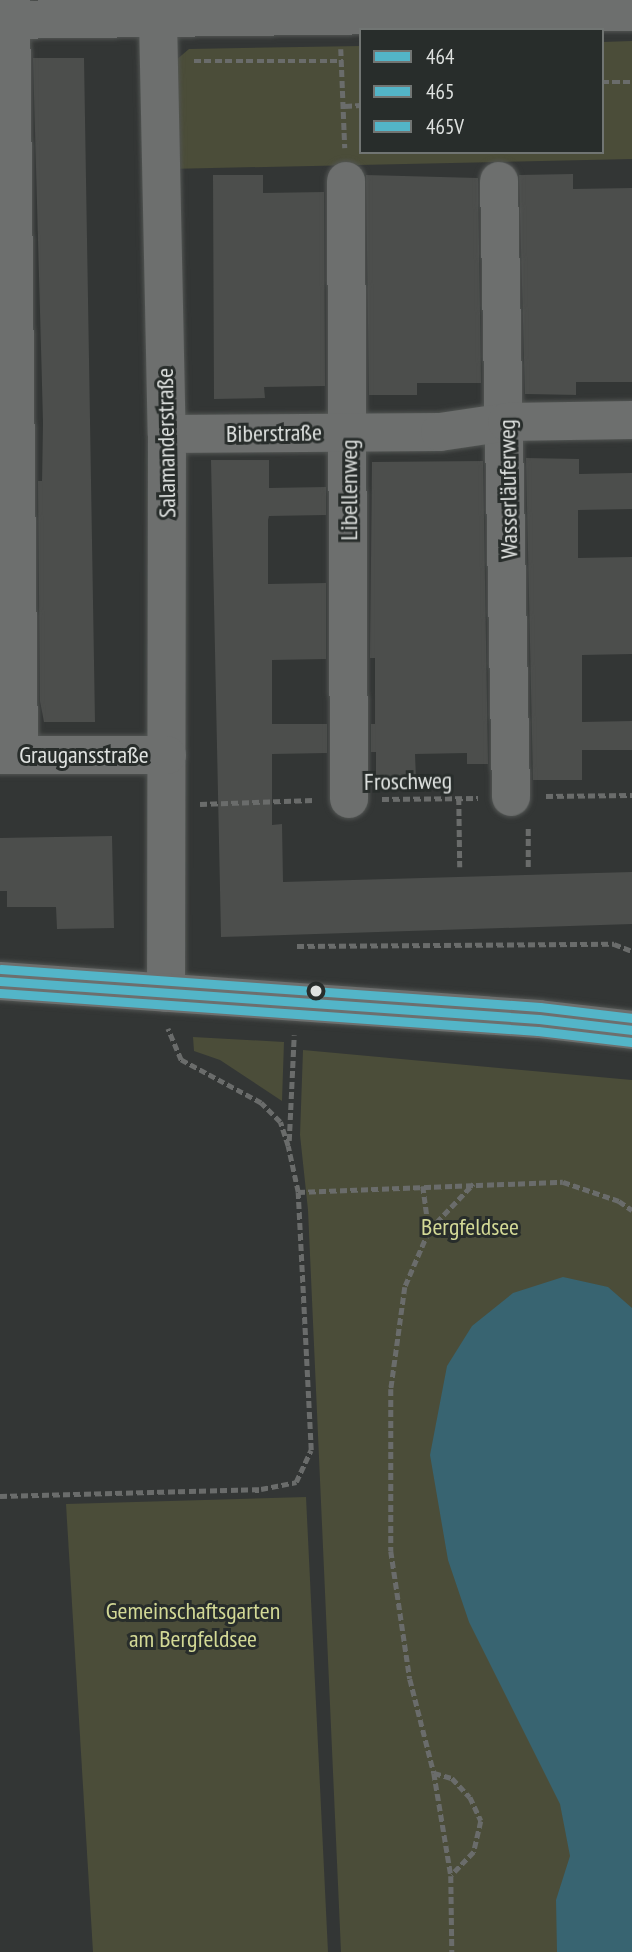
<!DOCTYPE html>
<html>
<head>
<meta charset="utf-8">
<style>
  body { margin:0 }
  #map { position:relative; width:632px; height:1952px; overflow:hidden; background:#333635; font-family:"PT Sans Narrow",sans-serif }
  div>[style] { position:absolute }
  .green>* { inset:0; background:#4b4d39 }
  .water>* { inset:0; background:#386471 }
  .building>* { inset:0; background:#4c4e4c }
  .path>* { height:4.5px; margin-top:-2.25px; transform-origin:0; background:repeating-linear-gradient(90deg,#6a6c6b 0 7px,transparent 0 10.5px) }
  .roads { filter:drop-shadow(0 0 2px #525553) drop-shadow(0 0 2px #525553) }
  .minor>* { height:38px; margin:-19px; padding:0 19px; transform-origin:19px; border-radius:19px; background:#6d6f6e }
  .bus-1>* { height:9px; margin:-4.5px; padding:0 4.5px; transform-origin:4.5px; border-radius:4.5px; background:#53b5c8 }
  .bus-2>* { height:9px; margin:-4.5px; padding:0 4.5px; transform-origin:4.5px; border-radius:4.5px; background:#53b5c8 }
  .bus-3>* { height:9px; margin:-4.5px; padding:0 4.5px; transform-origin:4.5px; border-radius:4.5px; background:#53b5c8 }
  .dots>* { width:19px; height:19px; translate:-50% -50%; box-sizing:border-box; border:4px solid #282d2b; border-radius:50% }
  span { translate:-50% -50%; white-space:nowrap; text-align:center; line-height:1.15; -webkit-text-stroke:6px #282d2b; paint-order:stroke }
  .street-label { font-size:24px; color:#dfe2e0 }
  .park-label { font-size:24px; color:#d3d996 }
  .legend { position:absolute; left:359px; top:28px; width:245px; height:126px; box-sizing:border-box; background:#282d2b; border:2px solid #717573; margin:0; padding:9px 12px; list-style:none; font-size:21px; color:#dfe2e0 }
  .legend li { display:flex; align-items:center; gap:14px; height:35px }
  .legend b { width:35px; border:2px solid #717573 }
</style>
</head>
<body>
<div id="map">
  <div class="green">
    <i style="clip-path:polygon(632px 41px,632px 159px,168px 169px,169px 66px,189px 49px,361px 46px,361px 152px,602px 152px,602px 42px)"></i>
    <i style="clip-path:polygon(193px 1037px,284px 1042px,282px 1101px,220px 1060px,194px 1051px)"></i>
    <i style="clip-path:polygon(303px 1050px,632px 1080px,632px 1952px,341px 1952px,308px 1210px,300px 1135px)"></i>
    <i style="clip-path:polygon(306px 1497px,328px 1952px,93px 1952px,66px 1504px)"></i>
  </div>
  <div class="water">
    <i style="clip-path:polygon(563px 1277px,608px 1287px,632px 1308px,632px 1952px,557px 1952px,556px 1900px,570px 1856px,560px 1804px,469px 1622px,448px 1560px,430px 1455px,447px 1366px,472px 1326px,513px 1293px)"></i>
  </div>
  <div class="building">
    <i style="clip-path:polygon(33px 58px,84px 58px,95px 722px,44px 722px,40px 701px,38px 481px,42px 481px,43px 421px)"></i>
    <i style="clip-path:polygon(573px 174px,573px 189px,632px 188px,632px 382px,576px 382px,576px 395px,525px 394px,519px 175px)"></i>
    <i style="clip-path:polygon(213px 175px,263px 175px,263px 193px,324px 192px,325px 386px,264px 387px,265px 398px,214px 399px)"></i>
    <i style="clip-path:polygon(366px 175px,478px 178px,481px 383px,417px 383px,417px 395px,369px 395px)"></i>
    <i style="clip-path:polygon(526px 458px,579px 459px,579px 474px,632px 473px,632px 509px,578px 510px,578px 558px,632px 557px,632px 654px,582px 655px,582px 722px,632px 721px,632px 750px,582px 750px,582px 780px,533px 780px)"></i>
    <i style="clip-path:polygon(211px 460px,269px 460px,269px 488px,326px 487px,326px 515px,269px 516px,268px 520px,268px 584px,326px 583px,326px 659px,272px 660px,272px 724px,327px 724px,327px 753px,272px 754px,272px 825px,282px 824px,283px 882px,632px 872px,632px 924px,221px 937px)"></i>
    <i style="clip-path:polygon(483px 461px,488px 764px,467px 764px,467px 753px,415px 754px,416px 778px,376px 778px,376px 752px,371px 752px,371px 724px,375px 724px,375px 658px,370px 658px,372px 462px)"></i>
    <i style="clip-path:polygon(112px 836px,114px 928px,57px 929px,56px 907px,7px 907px,7px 891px,0 891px,0 838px)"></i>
  </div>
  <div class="path">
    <i style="left:341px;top:49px;width:99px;rotate:87.7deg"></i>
    <i style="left:194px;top:61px;width:149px"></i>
    <i style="left:602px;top:82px;width:30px"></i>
    <i style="left:345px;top:106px;width:16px;rotate:-4deg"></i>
    <i style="left:546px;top:796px;width:86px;rotate:-0.7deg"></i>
    <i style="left:459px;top:798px;width:69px;rotate:89.2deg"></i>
    <i style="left:382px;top:799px;width:96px;rotate:-0.6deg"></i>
    <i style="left:200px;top:804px;width:114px;rotate:-2deg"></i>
    <i style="left:528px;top:867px;width:41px;rotate:-90deg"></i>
    <i style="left:297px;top:946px;width:317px;rotate:-0.4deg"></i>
    <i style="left:614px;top:944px;width:19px;rotate:21deg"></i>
    <i style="left:289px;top:1141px;width:106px;rotate:-87.3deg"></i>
    <i style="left:423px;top:1186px;width:45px;rotate:82.4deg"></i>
    <i style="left:429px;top:1231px;width:61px;rotate:113.2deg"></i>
    <i style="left:405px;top:1287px;width:103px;rotate:97.8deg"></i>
    <i style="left:391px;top:1389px;width:162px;rotate:90deg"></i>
    <i style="left:391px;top:1551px;width:129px;rotate:81.6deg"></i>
    <i style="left:410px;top:1679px;width:97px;rotate:75.7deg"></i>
    <i style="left:434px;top:1773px;width:104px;rotate:80.6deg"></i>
    <i style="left:451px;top:1876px;width:76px;rotate:89.2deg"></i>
    <i style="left:298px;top:1192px;width:265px;rotate:-2.2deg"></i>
    <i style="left:563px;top:1182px;width:59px;rotate:18.7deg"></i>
    <i style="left:619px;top:1201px;width:16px;rotate:35deg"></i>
    <i style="left:429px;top:1230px;width:64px;rotate:-46.3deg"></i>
    <i style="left:0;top:1496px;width:261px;rotate:-1.5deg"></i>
    <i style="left:261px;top:1489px;width:36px;rotate:-11deg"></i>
    <i style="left:296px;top:1482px;width:35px;rotate:-65deg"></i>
    <i style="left:311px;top:1450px;width:258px;rotate:-92.9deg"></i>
    <i style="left:298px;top:1192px;width:47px;rotate:-102.3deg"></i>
    <i style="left:288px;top:1146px;width:25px;rotate:-108deg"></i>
    <i style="left:280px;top:1122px;width:27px;rotate:-135deg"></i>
    <i style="left:261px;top:1103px;width:91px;rotate:-151.7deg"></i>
    <i style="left:181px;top:1060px;width:34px;rotate:-113deg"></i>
    <i style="left:434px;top:1773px;width:19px;rotate:16deg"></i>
    <i style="left:452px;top:1778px;width:26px;rotate:47deg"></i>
    <i style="left:470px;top:1797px;width:26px;rotate:65deg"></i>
    <i style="left:481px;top:1821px;width:32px;rotate:103deg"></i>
    <i style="left:474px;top:1852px;width:32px;rotate:134deg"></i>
  </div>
  <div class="roads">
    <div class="minor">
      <i style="left:11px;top:0;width:755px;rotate:89.39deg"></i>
      <i style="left:158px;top:19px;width:415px;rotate:88.8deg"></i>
      <i style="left:167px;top:434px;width:559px;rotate:90.1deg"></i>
      <i style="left:0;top:20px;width:632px;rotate:-0.73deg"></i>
      <i style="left:346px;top:181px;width:618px;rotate:89.72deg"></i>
      <i style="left:499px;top:181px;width:616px;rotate:88.88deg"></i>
      <i style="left:167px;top:434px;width:273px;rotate:-0.4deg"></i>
      <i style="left:440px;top:432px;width:68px;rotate:-8.5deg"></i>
      <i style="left:507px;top:422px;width:125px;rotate:-0.9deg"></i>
      <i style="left:0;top:755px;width:167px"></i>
      <i style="left:0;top:981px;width:540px;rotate:4.03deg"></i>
      <i style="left:539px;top:1019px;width:94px;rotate:6.7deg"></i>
    </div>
  </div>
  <div class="bus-1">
    <i style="left:0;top:981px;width:540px;rotate:4.03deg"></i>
    <i style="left:539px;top:1019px;width:94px;rotate:6.7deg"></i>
  </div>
  <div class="bus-2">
    <i style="left:0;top:993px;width:539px;rotate:4.04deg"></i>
    <i style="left:538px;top:1031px;width:94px;rotate:6.7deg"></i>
  </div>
  <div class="bus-3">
    <i style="left:1px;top:969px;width:540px;rotate:4.03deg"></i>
    <i style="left:540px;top:1007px;width:93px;rotate:6.8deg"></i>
  </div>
  <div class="dots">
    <i style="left:316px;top:991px;background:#dfe2e0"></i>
  </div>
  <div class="street-label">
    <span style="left:274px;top:433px;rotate:-1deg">Biberstraße</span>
    <span style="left:166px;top:443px;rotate:-91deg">Salamanderstraße</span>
    <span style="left:508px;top:489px;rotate:-91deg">Wasserläuferweg</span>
    <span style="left:349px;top:490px;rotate:-90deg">Libellenweg</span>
    <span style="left:84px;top:755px">Graugansstraße</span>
    <span style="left:408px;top:781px;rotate:-1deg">Froschweg</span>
  </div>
  <div class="park-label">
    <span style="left:470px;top:1227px">Bergfeldsee</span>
    <span style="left:193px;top:1625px">Gemeinschaftsgarten<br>am Bergfeldsee</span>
  </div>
  <ul class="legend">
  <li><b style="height:9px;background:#53b5c8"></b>464</li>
  <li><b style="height:9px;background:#53b5c8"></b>465</li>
  <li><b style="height:9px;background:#53b5c8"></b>465V</li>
  </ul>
</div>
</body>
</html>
